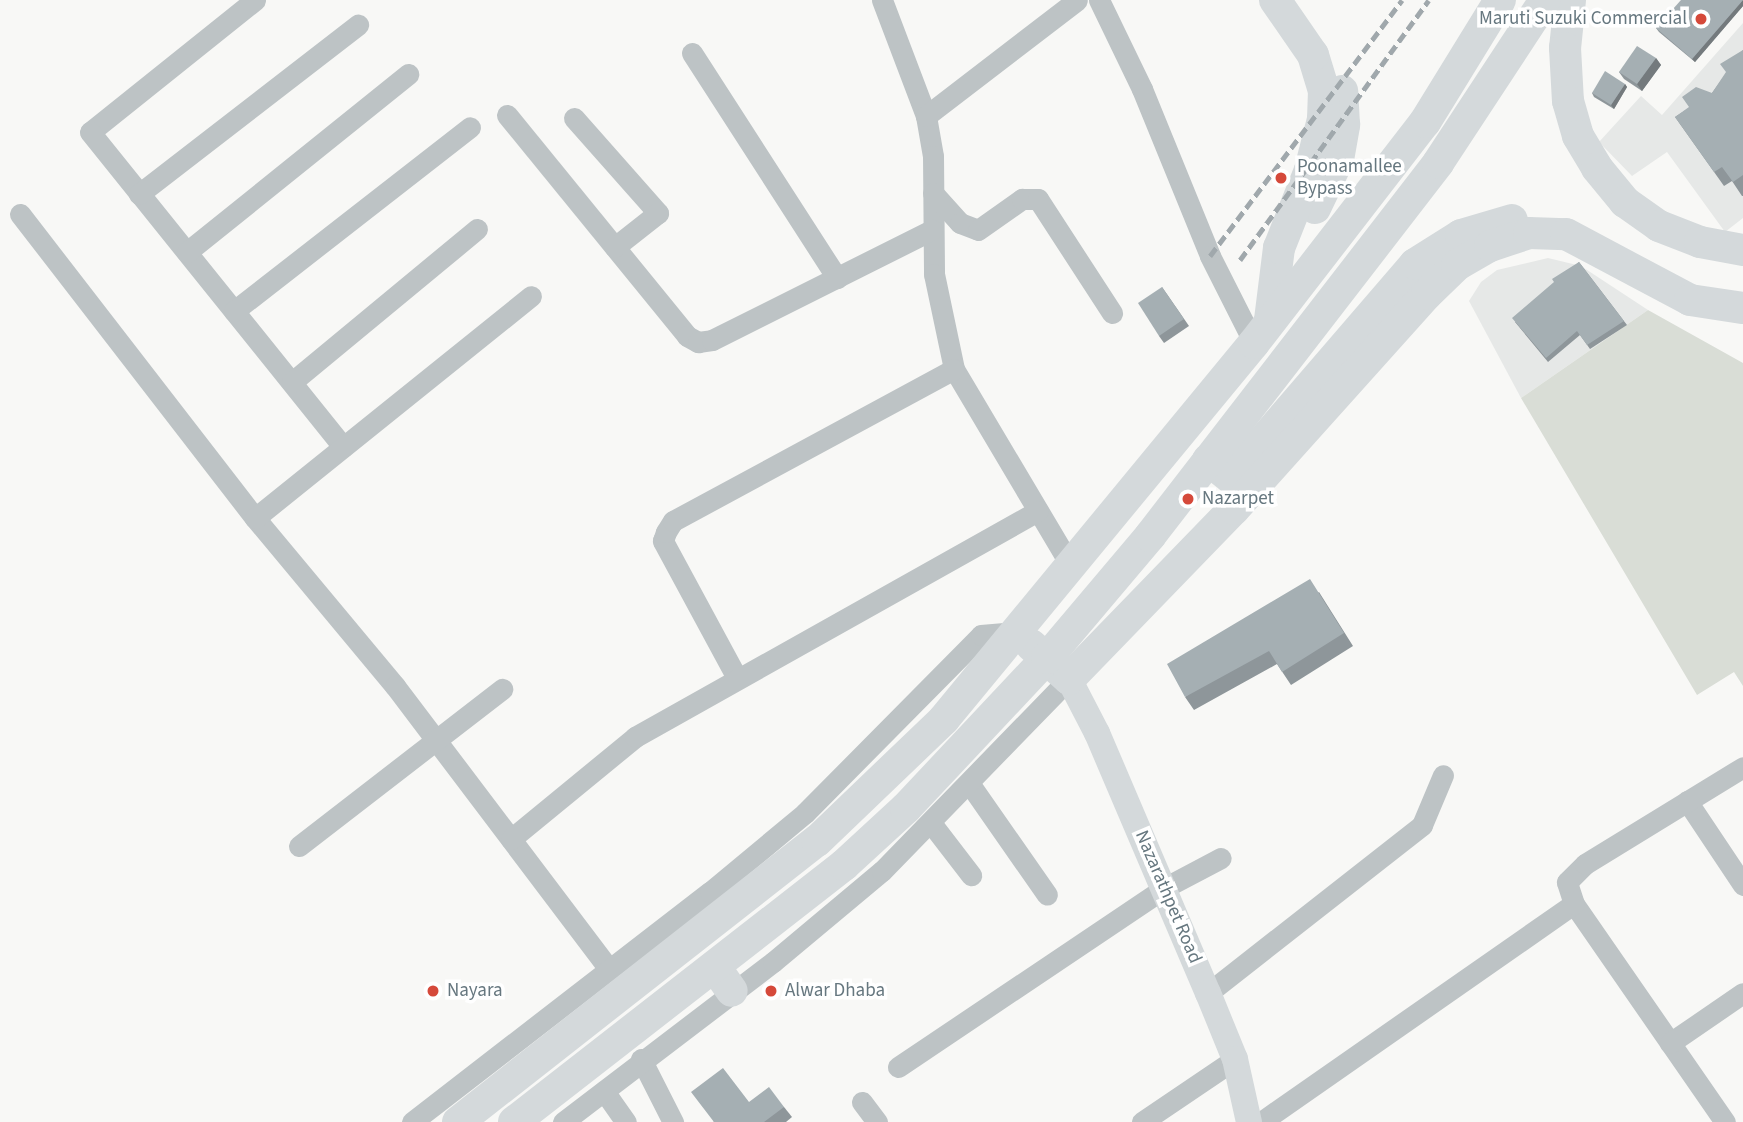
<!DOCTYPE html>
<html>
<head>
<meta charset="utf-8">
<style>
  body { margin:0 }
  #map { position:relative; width:1743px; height:1122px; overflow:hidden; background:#f8f8f6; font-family:"Source Sans 3",sans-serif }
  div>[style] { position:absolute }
  .built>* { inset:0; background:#e6e8e7 }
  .green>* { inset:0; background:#d9ddd6 }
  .minor>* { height:21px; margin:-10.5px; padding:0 10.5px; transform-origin:10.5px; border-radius:10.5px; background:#bdc3c5 }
  .major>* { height:26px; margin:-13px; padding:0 13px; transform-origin:13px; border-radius:13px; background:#d4d9db }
  .highway>* { height:32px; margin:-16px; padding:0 16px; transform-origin:16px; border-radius:16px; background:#d4d9db }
  .rail>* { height:5px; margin-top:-2.5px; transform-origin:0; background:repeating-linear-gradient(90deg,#a0a8ac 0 10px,transparent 0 15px) }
  .wall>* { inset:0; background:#8e969a }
  .shaded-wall>* { inset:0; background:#747a7d }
  .building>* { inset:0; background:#a5afb3 }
  .dots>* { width:19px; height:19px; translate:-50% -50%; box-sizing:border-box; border:4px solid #fff; border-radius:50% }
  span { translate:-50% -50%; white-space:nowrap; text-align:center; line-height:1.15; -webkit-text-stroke:7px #fff; paint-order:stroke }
  .poi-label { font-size:19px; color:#66777f }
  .right { translate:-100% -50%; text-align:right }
  .left { translate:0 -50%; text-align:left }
  .street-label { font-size:19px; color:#66777f }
</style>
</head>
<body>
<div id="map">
  <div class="built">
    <i style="clip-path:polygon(1743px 23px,1743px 218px,1725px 232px,1667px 152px,1632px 176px,1599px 142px,1641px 96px,1662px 115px)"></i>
    <i style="clip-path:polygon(1548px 258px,1581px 266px,1648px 310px,1521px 398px,1469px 301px,1481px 282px,1497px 270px)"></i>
  </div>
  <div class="green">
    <i style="clip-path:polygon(1648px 310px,1743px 363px,1743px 686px,1734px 672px,1697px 695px,1521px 398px)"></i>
  </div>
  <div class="minor">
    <i style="left:255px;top:0;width:211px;rotate:141.3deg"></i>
    <i style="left:90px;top:132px;width:404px;rotate:51.2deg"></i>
    <i style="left:882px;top:0;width:124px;rotate:69.2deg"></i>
    <i style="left:926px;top:116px;width:41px;rotate:80.1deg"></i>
    <i style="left:933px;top:156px;width:118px;rotate:89.5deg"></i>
    <i style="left:934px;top:274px;width:97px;rotate:78.1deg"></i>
    <i style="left:954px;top:369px;width:229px;rotate:59.3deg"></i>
    <i style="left:1099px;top:0;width:99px;rotate:64.2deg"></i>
    <i style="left:1142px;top:89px;width:180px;rotate:67.8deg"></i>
    <i style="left:1210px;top:256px;width:97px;rotate:63.2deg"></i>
    <i style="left:692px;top:53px;width:268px;rotate:57.2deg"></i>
    <i style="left:507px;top:115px;width:285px;rotate:50.8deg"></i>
    <i style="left:687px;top:336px;width:13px;rotate:29deg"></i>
    <i style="left:698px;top:342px;width:14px;rotate:-8deg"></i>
    <i style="left:712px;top:340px;width:246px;rotate:-26.6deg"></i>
    <i style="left:926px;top:116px;width:190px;rotate:-37.5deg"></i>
    <i style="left:574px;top:118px;width:127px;rotate:48.5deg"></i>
    <i style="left:658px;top:213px;width:55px;rotate:141.7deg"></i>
    <i style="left:933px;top:193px;width:40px;rotate:48deg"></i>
    <i style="left:960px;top:223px;width:19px;rotate:21deg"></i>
    <i style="left:978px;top:230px;width:54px;rotate:-35.2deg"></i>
    <i style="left:1022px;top:199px;width:16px"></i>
    <i style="left:1038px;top:199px;width:136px;rotate:57deg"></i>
    <i style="left:139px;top:194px;width:277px;rotate:-37.7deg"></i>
    <i style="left:20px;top:214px;width:384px;rotate:52.3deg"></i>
    <i style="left:255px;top:518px;width:219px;rotate:50.2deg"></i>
    <i style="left:395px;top:686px;width:353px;rotate:52.9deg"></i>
    <i style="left:187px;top:252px;width:284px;rotate:-38.8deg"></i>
    <i style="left:234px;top:311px;width:299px;rotate:-37.9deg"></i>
    <i style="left:292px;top:382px;width:240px;rotate:-39.6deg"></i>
    <i style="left:255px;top:518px;width:354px;rotate:-38.8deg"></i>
    <i style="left:737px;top:678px;width:156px;rotate:-118.4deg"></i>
    <i style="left:663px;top:541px;width:9px;rotate:-72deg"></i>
    <i style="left:666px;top:532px;width:13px;rotate:-58deg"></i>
    <i style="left:673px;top:521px;width:319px;rotate:-28.4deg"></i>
    <i style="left:969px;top:783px;width:136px;rotate:55.1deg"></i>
    <i style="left:1687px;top:801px;width:101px;rotate:56.3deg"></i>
    <i style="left:931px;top:823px;width:66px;rotate:52.4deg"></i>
    <i style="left:511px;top:839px;width:161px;rotate:-39.4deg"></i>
    <i style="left:635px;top:737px;width:462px;rotate:-29.3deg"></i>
    <i style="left:299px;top:846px;width:257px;rotate:-37.7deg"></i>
    <i style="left:1574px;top:904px;width:265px;rotate:55.3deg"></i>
    <i style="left:1208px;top:993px;width:272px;rotate:-38.1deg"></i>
    <i style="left:1422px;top:825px;width:54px;rotate:-67.2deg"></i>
    <i style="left:1670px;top:1043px;width:88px;rotate:-34.4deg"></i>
    <i style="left:641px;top:1059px;width:71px;rotate:63.1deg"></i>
    <i style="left:898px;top:1067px;width:321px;rotate:-33.9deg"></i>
    <i style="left:1164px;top:888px;width:64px;rotate:-27.8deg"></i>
    <i style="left:604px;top:1091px;width:38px;rotate:55deg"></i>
    <i style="left:862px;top:1102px;width:25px;rotate:53deg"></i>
    <i style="left:412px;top:1122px;width:376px;rotate:-37.7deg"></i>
    <i style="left:710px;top:892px;width:124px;rotate:-39.7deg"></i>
    <i style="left:805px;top:813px;width:250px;rotate:-45.3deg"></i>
    <i style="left:981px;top:635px;width:35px;rotate:-5deg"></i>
    <i style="left:563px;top:1122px;width:264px;rotate:-37.3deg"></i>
    <i style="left:773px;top:962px;width:142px;rotate:-39.9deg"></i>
    <i style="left:882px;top:871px;width:268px;rotate:-45.8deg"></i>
    <i style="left:1142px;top:1122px;width:112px;rotate:-34.1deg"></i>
    <i style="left:1261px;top:1122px;width:381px;rotate:-34.9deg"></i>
    <i style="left:1574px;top:904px;width:23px;rotate:-108deg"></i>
    <i style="left:1567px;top:882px;width:25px;rotate:-45deg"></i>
    <i style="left:1585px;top:864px;width:185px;rotate:-31.5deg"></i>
  </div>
  <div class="major">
    <i style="left:1069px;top:679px;width:61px;rotate:62.6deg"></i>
    <i style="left:1097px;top:733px;width:283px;rotate:66.9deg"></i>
    <i style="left:1208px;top:993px;width:71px;rotate:67.8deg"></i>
    <i style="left:1235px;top:1059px;width:65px;rotate:77.5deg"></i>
  </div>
  <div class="highway">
    <i style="left:1570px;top:0;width:48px;rotate:95.9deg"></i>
    <i style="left:1565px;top:48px;width:53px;rotate:86.8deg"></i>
    <i style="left:1568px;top:101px;width:36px;rotate:74deg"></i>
    <i style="left:1578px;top:136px;width:37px;rotate:59deg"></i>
    <i style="left:1597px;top:168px;width:44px;rotate:50.5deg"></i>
    <i style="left:1625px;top:202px;width:42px;rotate:35.2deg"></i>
    <i style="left:1659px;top:226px;width:44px;rotate:21.3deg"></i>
    <i style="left:1700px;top:242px;width:44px;rotate:10.5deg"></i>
    <i style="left:1315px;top:208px;width:53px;rotate:-64.4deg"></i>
    <i style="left:1338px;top:160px;width:36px;rotate:-80deg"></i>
    <i style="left:1344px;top:125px;width:34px;rotate:-93deg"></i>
    <i style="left:1270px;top:320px;width:73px;rotate:-82.9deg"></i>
    <i style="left:1279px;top:248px;width:84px;rotate:-68.3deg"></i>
    <i style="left:1310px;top:170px;width:53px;rotate:-75.7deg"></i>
    <i style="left:1323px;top:119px;width:28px;rotate:-88deg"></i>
    <i style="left:1324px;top:91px;width:38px;rotate:-107deg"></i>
    <i style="left:1313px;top:55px;width:67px;rotate:-124.6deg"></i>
    <i style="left:1208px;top:460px;width:29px;rotate:38deg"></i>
    <i style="left:1231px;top:478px;width:282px;rotate:-49.3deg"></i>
    <i style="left:1415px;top:264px;width:54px;rotate:-32.2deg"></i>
    <i style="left:1461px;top:235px;width:53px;rotate:-16.4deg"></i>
    <i style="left:1031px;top:645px;width:51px;rotate:41.8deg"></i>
    <i style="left:1069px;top:679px;width:237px;rotate:-45.9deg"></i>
    <i style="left:1234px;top:509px;width:289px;rotate:-48.1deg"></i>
    <i style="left:1427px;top:294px;width:42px;rotate:-44deg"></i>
    <i style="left:1457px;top:265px;width:38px;rotate:-30deg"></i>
    <i style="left:1490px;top:246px;width:41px;rotate:-18.4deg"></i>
    <i style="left:1529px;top:233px;width:37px;rotate:2deg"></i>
    <i style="left:1566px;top:234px;width:140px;rotate:28deg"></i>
    <i style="left:1690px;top:300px;width:54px;rotate:8.6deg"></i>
    <i style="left:715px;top:967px;width:29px;rotate:55deg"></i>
    <i style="left:458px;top:1122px;width:456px;rotate:-38.1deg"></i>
    <i style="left:817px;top:841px;width:176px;rotate:-43.8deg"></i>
    <i style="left:944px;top:719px;width:487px;rotate:-50.5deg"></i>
    <i style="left:1254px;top:343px;width:279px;rotate:-52.3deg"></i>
    <i style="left:1425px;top:122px;width:143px;rotate:-58.4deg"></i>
    <i style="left:514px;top:1122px;width:418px;rotate:-37.9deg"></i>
    <i style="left:844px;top:865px;width:84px;rotate:-42.6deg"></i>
    <i style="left:906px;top:808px;width:206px;rotate:-46.8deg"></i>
    <i style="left:1047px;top:658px;width:160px;rotate:-49.8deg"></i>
    <i style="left:1150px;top:536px;width:471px;rotate:-52.3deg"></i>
    <i style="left:1438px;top:163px;width:195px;rotate:-56.7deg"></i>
  </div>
  <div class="rail">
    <i style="left:1210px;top:256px;width:320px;rotate:-53.1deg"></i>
    <i style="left:1240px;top:260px;width:321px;rotate:-54deg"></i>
  </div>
  <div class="wall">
    <i style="clip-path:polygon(1743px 0,1743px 6px,1695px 62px,1659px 32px,1656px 28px)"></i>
    <i style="clip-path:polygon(1743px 50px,1743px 196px,1742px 196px,1732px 181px,1724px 186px,1675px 117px,1712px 93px)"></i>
    <i style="clip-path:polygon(1656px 58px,1661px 65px,1642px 91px,1624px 79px,1619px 72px)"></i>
    <i style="clip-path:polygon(1625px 84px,1627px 87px,1614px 109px,1594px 97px,1592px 93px)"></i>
    <i style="clip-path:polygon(1579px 262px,1627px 325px,1590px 349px,1580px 335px,1548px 362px,1515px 322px)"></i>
    <i style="clip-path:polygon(1162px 287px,1189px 326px,1164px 343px,1159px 336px)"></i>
    <i style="clip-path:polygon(1319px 592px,1353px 646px,1291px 685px,1277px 664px,1194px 710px,1185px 697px)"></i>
    <i style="clip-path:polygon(749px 1102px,784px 1107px,792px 1117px,786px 1122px,713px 1122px)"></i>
  </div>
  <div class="shaded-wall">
    <i style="clip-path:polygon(1743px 0,1743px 6px,1695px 62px,1692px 59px)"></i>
    <i style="clip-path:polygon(1656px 58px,1661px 65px,1642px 91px,1637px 84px)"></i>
    <i style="clip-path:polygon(1625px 84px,1627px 87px,1614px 109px,1611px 105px)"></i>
  </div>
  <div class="building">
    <i style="clip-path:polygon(1681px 0,1743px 0,1692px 59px,1656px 28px)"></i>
    <i style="clip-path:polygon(1637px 46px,1656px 58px,1637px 84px,1619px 72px)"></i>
    <i style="clip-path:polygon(1743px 50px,1743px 175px,1733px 182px,1722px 167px,1714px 172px,1675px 117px,1689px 107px,1682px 97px,1696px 87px,1712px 93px,1726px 72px,1720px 64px)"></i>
    <i style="clip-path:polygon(1605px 71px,1625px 84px,1611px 105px,1592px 93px)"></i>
    <i style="clip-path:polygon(1579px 262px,1624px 321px,1587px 345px,1577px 331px,1546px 358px,1512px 318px,1554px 282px,1552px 279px)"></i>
    <i style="clip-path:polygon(1162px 287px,1184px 319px,1159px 336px,1138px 303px)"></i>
    <i style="clip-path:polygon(1310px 579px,1344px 633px,1282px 672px,1269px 651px,1185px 697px,1167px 664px)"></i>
    <i style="clip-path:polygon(723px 1068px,749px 1102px,769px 1087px,784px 1107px,764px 1122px,714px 1122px,691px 1092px)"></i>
  </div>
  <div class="dots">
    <i style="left:1701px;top:19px;background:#d5493a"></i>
    <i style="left:1281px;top:178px;background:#d5493a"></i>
    <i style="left:1188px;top:499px;background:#d5493a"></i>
    <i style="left:433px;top:991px;background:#d5493a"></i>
    <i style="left:771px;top:991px;background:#d5493a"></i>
  </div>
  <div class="poi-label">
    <span class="right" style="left:1687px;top:19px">Maruti Suzuki Commercial</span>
    <span class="left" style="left:1297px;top:178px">Poonamallee<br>Bypass</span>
    <span class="left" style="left:1202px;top:499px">Nazarpet</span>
    <span class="left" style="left:447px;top:991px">Nayara</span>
    <span class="left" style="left:785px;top:991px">Alwar Dhaba</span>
  </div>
  <div class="street-label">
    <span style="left:1168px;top:897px;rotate:67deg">Nazarathpet Road</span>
  </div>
</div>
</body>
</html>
